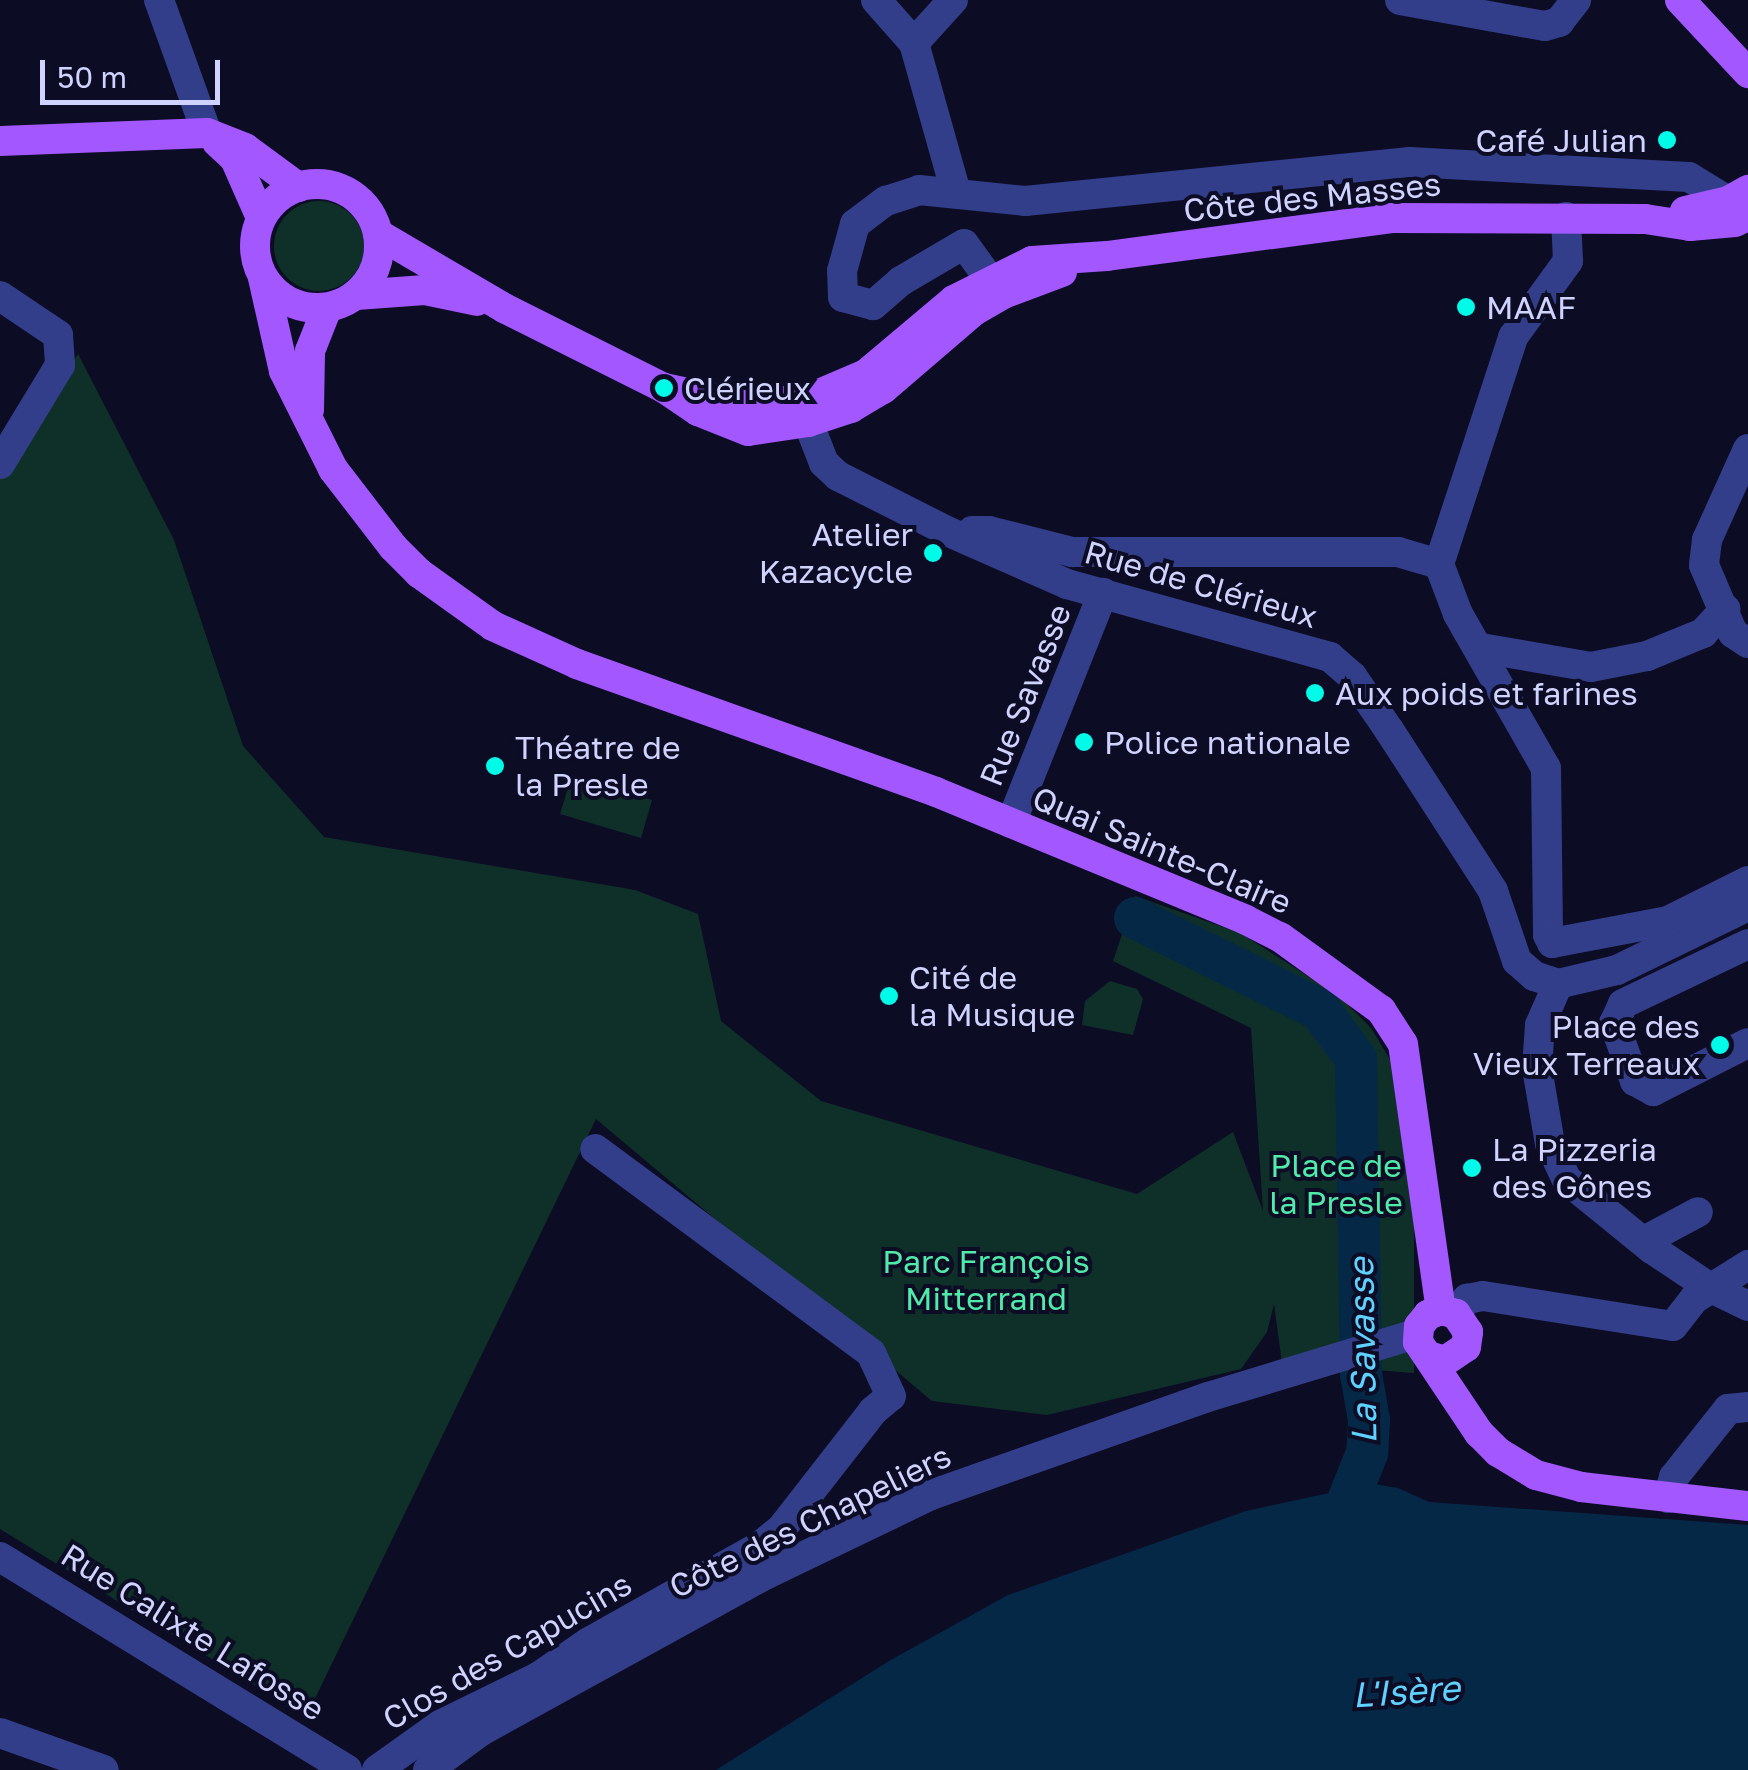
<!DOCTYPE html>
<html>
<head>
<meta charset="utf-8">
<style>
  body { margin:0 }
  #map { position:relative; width:1748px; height:1770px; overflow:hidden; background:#0c0c25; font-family:"Golos Text",sans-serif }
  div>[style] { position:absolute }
  .green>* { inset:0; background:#0f3029 }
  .round { border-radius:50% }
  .water>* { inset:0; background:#052846 }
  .river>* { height:42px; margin:-21px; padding:0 21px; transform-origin:21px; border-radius:21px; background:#052846 }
  .minor>* { height:30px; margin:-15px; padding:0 15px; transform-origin:15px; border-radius:15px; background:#323e89 }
  .major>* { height:30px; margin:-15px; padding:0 15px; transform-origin:15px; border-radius:15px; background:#a357ff }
  .major>.ring { margin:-15px; padding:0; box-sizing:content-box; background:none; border:30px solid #a357ff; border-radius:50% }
  .dots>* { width:28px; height:28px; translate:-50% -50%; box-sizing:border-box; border:5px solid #0c0c25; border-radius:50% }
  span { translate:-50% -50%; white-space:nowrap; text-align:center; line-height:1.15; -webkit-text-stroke:8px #0c0c25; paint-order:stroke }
  .poi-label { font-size:32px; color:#d0d3ff }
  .right { translate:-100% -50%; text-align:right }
  .left { translate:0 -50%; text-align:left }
  .street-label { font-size:32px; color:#d0d3ff }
  .park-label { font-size:32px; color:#50eba9 }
  .water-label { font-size:35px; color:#5ed1ff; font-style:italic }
  .scale { position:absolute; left:40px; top:60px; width:180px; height:45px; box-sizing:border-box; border:5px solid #d0d3ff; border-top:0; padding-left:12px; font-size:30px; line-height:35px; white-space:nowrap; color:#d0d3ff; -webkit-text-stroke:8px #0c0c25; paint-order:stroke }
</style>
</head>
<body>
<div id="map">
  <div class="green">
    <i class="round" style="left:274px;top:201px;width:90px;height:90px"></i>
    <i style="clip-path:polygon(78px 354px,174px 540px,243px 746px,324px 837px,635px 890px,698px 914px,721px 1021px,821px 1101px,1137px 1194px,1233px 1132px,1263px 1211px,1251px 1028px,1113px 961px,1135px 896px,1240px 933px,1339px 996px,1371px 1028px,1392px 1063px,1414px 1201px,1414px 1373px,1282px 1363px,1274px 1304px,1267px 1332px,1241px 1369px,1047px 1415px,932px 1401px,596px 1119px,306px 1717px,0 1529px,0 477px)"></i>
    <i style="clip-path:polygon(572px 775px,652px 800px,641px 838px,560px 814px)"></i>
    <i style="clip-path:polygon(1110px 981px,1137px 989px,1143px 999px,1133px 1035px,1082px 1025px,1085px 1001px)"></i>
  </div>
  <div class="water">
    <i style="clip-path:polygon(1355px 1481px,1398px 1488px,1429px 1502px,1748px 1525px,1748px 1770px,716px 1770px,889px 1661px,1008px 1595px,1246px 1511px,1329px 1493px)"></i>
  </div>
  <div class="river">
    <i style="left:1135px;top:918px;width:207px;rotate:26.4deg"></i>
    <i style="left:1320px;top:1010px;width:61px;rotate:53.7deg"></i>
    <i style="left:1356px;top:1059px;width:315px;rotate:89.1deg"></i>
    <i style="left:1361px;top:1374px;width:47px;rotate:80.1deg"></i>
    <i style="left:1369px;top:1420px;width:33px;rotate:93deg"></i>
    <i style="left:1367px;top:1453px;width:86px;rotate:111.8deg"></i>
  </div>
  <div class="minor">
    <i style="left:159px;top:0;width:141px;rotate:70.2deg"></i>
    <i style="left:876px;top:0;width:57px;rotate:48.5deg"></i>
    <i style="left:914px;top:43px;width:155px;rotate:74.3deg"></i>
    <i style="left:1400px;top:0;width:147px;rotate:10.2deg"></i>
    <i style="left:1545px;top:26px;width:15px;rotate:-16deg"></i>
    <i style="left:1559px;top:22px;width:28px;rotate:-52deg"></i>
    <i style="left:914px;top:43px;width:58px;rotate:-47.8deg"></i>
    <i style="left:0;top:296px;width:70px;rotate:33.9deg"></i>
    <i style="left:58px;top:335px;width:30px;rotate:86deg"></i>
    <i style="left:60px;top:365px;width:116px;rotate:121.2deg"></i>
    <i style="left:978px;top:301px;width:23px;rotate:-49deg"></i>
    <i style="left:993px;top:284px;width:49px;rotate:-125.9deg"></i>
    <i style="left:964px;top:244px;width:73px;rotate:149.6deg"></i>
    <i style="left:901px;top:281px;width:37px;rotate:139deg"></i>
    <i style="left:873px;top:305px;width:31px;rotate:-165deg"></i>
    <i style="left:843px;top:297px;width:26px;rotate:-92deg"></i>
    <i style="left:842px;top:271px;width:49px;rotate:-74.5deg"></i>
    <i style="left:855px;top:224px;width:39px;rotate:-37deg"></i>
    <i style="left:886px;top:201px;width:35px;rotate:-18deg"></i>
    <i style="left:919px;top:190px;width:107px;rotate:5.9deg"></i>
    <i style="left:1025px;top:201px;width:387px;rotate:-5.8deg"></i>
    <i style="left:1410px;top:162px;width:279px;rotate:3.1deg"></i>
    <i style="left:1689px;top:177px;width:46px;rotate:31.6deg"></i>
    <i style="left:808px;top:422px;width:44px;rotate:68.7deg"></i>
    <i style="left:824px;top:463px;width:19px;rotate:43deg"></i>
    <i style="left:838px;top:476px;width:124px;rotate:26.8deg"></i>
    <i style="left:949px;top:532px;width:129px;rotate:23.8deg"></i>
    <i style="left:1067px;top:584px;width:273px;rotate:15.5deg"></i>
    <i style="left:1330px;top:657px;width:29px;rotate:41deg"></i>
    <i style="left:1352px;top:676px;width:65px;rotate:55.6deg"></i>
    <i style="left:1389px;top:730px;width:192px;rotate:57.1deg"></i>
    <i style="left:1493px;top:891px;width:74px;rotate:71.1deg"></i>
    <i style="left:1517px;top:961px;width:23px;rotate:41deg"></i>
    <i style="left:1534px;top:976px;width:25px;rotate:18deg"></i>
    <i style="left:1558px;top:984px;width:61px;rotate:-13.3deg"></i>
    <i style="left:1617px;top:970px;width:146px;rotate:-26deg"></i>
    <i style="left:1748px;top:449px;width:100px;rotate:114.3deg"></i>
    <i style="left:1707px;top:540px;width:25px;rotate:97deg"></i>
    <i style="left:1704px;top:565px;width:74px;rotate:66.9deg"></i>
    <i style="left:1733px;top:633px;width:18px;rotate:34deg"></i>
    <i style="left:972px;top:531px;width:17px"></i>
    <i style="left:989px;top:531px;width:86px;rotate:14.2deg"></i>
    <i style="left:1072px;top:552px;width:326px"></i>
    <i style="left:1398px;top:552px;width:43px;rotate:16.3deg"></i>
    <i style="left:1439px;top:564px;width:53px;rotate:69.2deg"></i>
    <i style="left:1458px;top:614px;width:177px;rotate:60.3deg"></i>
    <i style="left:1546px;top:768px;width:167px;rotate:89.3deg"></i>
    <i style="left:1548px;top:935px;width:9px;rotate:63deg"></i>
    <i style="left:1552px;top:943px;width:118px;rotate:-10.7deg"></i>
    <i style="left:1668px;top:921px;width:89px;rotate:-26.6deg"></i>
    <i style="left:1439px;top:564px;width:239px;rotate:-71.9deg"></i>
    <i style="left:1513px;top:337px;width:94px;rotate:-54.1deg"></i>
    <i style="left:1568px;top:261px;width:44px;rotate:-92.6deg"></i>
    <i style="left:1481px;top:648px;width:112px;rotate:9.8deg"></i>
    <i style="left:1591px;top:667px;width:57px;rotate:-11.1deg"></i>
    <i style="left:1647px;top:656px;width:61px;rotate:-22.3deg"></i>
    <i style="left:1703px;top:633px;width:33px;rotate:-47deg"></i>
    <i style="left:1011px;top:823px;width:248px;rotate:-68.2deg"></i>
    <i style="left:1748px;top:944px;width:139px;rotate:154.4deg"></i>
    <i style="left:1623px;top:1004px;width:21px;rotate:115deg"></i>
    <i style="left:1614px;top:1023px;width:62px;rotate:70.1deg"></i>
    <i style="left:1635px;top:1081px;width:21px;rotate:29deg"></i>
    <i style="left:1653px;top:1091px;width:106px;rotate:-26.8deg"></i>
    <i style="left:1558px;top:984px;width:45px;rotate:113.7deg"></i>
    <i style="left:1540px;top:1025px;width:43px;rotate:94deg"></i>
    <i style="left:1537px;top:1068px;width:77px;rotate:80.3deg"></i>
    <i style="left:1550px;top:1144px;width:40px;rotate:65deg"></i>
    <i style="left:1567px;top:1180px;width:109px;rotate:39.1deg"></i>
    <i style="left:1652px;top:1249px;width:69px;rotate:33.7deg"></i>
    <i style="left:1709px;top:1287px;width:43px;rotate:26deg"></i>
    <i style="left:1644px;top:1241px;width:61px;rotate:-28.2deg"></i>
    <i style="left:1456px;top:1314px;width:19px;rotate:-54deg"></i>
    <i style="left:1467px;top:1299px;width:16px;rotate:-11deg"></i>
    <i style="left:1483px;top:1296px;width:192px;rotate:9deg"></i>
    <i style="left:1673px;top:1326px;width:34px;rotate:-52deg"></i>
    <i style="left:1694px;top:1299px;width:64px;rotate:-32.2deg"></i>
    <i style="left:1668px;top:1498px;width:22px;rotate:-74deg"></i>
    <i style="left:1674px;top:1477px;width:87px;rotate:-51.5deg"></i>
    <i style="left:1728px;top:1409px;width:20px;rotate:-6deg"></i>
    <i style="left:0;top:1557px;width:407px;rotate:31.5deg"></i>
    <i style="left:0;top:1733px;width:110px;rotate:19.6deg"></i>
    <i style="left:377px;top:1770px;width:77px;rotate:-35.5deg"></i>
    <i style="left:440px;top:1725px;width:109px;rotate:-26.1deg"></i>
    <i style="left:538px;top:1677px;width:62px;rotate:-34.5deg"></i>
    <i style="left:589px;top:1642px;width:196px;rotate:-29.3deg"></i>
    <i style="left:760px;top:1546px;width:28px;rotate:-39deg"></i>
    <i style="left:782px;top:1528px;width:148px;rotate:-52.1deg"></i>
    <i style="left:873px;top:1411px;width:23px;rotate:-40deg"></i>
    <i style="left:891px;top:1396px;width:47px;rotate:-114.9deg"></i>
    <i style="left:871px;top:1353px;width:343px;rotate:-143.5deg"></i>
    <i style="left:428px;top:1770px;width:66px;rotate:-36.3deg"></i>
    <i style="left:481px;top:1731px;width:326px;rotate:-28.8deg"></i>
    <i style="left:767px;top:1574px;width:182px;rotate:-25.7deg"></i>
    <i style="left:931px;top:1495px;width:294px;rotate:-19.5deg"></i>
    <i style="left:1208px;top:1397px;width:220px;rotate:-16.9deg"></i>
  </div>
  <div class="major">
    <i style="left:1680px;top:0;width:100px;rotate:47deg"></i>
    <i style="left:0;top:141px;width:207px;rotate:-2.2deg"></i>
    <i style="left:207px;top:133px;width:41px;rotate:21.5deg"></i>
    <i style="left:245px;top:148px;width:66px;rotate:36.3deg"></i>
    <i style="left:217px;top:142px;width:25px;rotate:43deg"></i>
    <i style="left:235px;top:159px;width:64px;rotate:66.2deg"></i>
    <i class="ring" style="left:255px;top:184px;width:94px;height:94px"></i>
    <i style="left:1685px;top:211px;width:44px;rotate:-13.1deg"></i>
    <i style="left:1728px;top:201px;width:23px;rotate:-29deg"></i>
    <i style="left:378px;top:234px;width:146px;rotate:30.4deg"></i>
    <i style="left:504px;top:308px;width:179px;rotate:26.6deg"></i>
    <i style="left:664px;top:388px;width:41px;rotate:34.1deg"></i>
    <i style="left:698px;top:411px;width:54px;rotate:21.8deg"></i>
    <i style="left:748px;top:431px;width:61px;rotate:-8.5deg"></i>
    <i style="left:808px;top:422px;width:45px;rotate:-18deg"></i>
    <i style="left:851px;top:408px;width:37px;rotate:-31deg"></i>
    <i style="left:883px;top:389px;width:120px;rotate:-40.6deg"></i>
    <i style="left:974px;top:311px;width:34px;rotate:-30deg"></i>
    <i style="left:1003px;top:294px;width:63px;rotate:-20.4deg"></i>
    <i style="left:263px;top:278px;width:95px;rotate:77.3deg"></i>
    <i style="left:284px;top:371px;width:110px;rotate:63.4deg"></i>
    <i style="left:333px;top:469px;width:98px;rotate:52.4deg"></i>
    <i style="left:393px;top:547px;width:37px;rotate:45deg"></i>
    <i style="left:419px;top:573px;width:91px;rotate:35.6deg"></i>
    <i style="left:493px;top:626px;width:92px;rotate:24.3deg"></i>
    <i style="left:577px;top:664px;width:381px;rotate:19.6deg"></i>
    <i style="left:936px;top:792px;width:335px;rotate:22.4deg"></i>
    <i style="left:1246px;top:920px;width:38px;rotate:27deg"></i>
    <i style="left:1280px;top:937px;width:125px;rotate:35.9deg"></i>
    <i style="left:1381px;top:1010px;width:40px;rotate:57.1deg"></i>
    <i style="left:1403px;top:1044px;width:269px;rotate:81.9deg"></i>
    <i style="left:356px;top:295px;width:69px;rotate:-4.1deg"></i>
    <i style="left:425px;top:290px;width:53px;rotate:11.9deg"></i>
    <i style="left:664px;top:388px;width:86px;rotate:12.1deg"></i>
    <i style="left:748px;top:406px;width:65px;rotate:-8deg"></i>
    <i style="left:812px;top:397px;width:59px;rotate:-23.1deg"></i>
    <i style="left:866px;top:374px;width:115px;rotate:-40.1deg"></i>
    <i style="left:954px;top:300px;width:87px;rotate:-26.6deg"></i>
    <i style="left:1032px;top:261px;width:75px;rotate:-3.8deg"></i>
    <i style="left:1107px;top:256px;width:287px;rotate:-7.6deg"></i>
    <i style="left:1391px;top:218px;width:254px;rotate:0.2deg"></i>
    <i style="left:1645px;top:219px;width:46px;rotate:8.8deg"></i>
    <i style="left:1690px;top:226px;width:45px;rotate:-5.1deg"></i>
    <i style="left:1735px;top:222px;width:14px;rotate:-25deg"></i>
    <i style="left:309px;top:410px;width:59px;rotate:-89deg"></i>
    <i style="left:310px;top:351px;width:46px;rotate:-68.4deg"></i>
    <i style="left:1429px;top:1356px;width:17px;rotate:17deg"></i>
    <i style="left:1445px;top:1361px;width:25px;rotate:-34deg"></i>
    <i style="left:1466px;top:1347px;width:15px;rotate:-82deg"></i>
    <i style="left:1468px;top:1332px;width:22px;rotate:-124deg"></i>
    <i style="left:1456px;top:1314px;width:16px;rotate:-165deg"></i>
    <i style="left:1441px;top:1310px;width:14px;rotate:159deg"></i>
    <i style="left:1428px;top:1315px;width:14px;rotate:129deg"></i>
    <i style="left:1419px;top:1326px;width:16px;rotate:94deg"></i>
    <i style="left:1418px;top:1342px;width:110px;rotate:56.2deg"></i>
    <i style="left:1479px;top:1433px;width:27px;rotate:45deg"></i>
    <i style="left:1498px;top:1452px;width:44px;rotate:31.2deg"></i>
    <i style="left:1536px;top:1475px;width:47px;rotate:14.9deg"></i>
    <i style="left:1581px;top:1487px;width:168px;rotate:6.5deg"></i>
  </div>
  <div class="dots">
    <i style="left:1667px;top:140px;background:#00fbe8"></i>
    <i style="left:1466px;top:307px;background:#00fbe8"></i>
    <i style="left:664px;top:388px;background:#00fbe8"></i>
    <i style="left:933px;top:553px;background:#00fbe8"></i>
    <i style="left:1315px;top:693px;background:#00fbe8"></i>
    <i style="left:1084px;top:742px;background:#00fbe8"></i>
    <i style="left:495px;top:766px;background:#00fbe8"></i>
    <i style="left:889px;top:996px;background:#00fbe8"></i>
    <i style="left:1720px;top:1045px;background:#00fbe8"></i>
    <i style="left:1472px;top:1168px;background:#00fbe8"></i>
  </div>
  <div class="poi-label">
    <span class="right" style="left:1647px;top:140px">Café Julian</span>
    <span class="left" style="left:1486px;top:307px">MAAF</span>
    <span class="left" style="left:684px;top:388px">Clérieux</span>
    <span class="right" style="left:913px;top:553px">Atelier<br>Kazacycle</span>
    <span class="left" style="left:1335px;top:693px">Aux poids et farines</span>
    <span class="left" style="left:1104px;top:742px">Police nationale</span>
    <span class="left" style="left:515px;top:766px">Théatre de<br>la Presle</span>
    <span class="left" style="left:909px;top:996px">Cité de<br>la Musique</span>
    <span class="right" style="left:1700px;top:1045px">Place des<br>Vieux Terreaux</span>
    <span class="left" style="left:1492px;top:1168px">La Pizzeria<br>des Gônes</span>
  </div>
  <div class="street-label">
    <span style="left:1312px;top:197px;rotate:-6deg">Côte des Masses</span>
    <span style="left:1201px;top:584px;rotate:16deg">Rue de Clérieux</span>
    <span style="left:1025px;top:695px;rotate:-68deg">Rue Savasse</span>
    <span style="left:1162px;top:850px;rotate:23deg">Quai Sainte-Claire</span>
    <span style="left:810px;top:1521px;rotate:-26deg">Côte des Chapeliers</span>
    <span style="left:193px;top:1632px;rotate:32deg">Rue Calixte Lafosse</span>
    <span style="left:507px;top:1651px;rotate:-30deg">Clos des Capucins</span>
  </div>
  <div class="park-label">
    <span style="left:1336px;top:1184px">Place de<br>la Presle</span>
    <span style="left:986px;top:1280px">Parc François<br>Mitterrand</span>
  </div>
  <div class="water-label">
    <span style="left:1362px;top:1351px;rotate:-91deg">La Savasse</span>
    <span style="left:1406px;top:1691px;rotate:-4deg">L'Isère</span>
  </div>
  <div class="scale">50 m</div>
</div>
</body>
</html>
